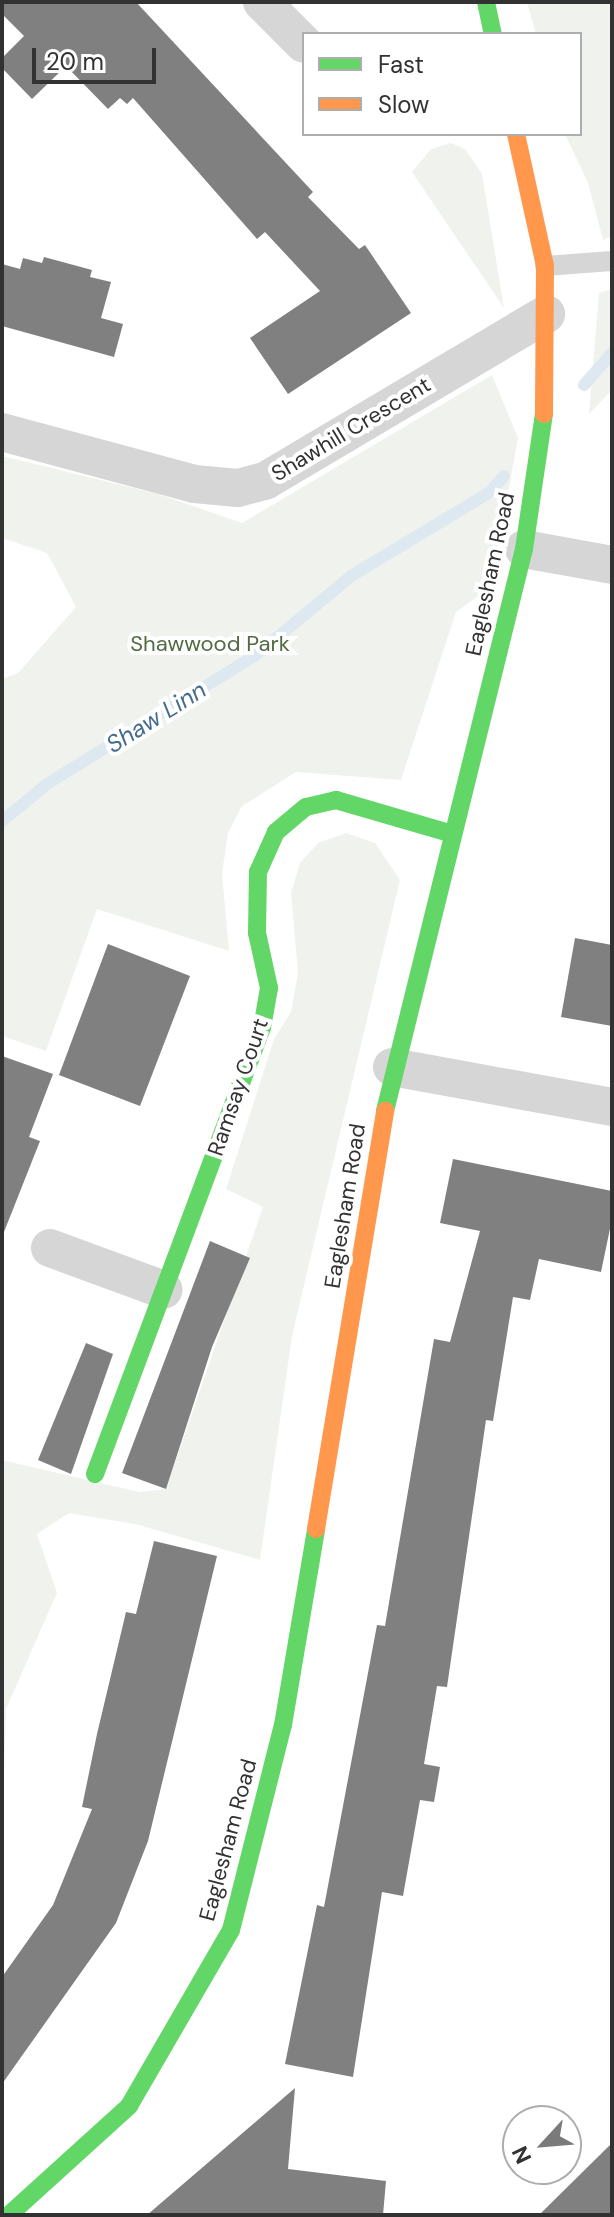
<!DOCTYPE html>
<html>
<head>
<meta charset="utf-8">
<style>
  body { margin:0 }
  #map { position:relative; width:614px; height:2217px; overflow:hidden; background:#fff; font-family:"DM Sans",sans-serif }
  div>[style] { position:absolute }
  .green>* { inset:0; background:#f0f3ed }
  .stream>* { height:12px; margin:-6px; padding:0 6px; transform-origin:6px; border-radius:6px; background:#dee8f1 }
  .building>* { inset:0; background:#808080 }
  .lane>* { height:20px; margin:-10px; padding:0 10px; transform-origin:10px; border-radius:10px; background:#d6d6d6 }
  .street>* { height:38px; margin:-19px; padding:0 19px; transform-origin:19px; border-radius:19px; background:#d6d6d6 }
  .fast>* { height:18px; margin:-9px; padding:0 9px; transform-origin:9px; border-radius:9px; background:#63d668 }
  .slow>* { height:18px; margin:-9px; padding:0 9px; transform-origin:9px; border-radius:9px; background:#ff974d }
  span { translate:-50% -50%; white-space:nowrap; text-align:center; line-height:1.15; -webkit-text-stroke:8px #fff; paint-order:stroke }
  .street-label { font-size:22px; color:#323232 }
  .park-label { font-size:22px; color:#516b42 }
  .water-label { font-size:24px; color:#456b8f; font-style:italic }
  .frame { position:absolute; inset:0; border:4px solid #323232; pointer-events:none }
  .legend { position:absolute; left:302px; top:32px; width:280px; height:104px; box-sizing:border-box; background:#fff; border:2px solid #adadad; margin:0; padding:10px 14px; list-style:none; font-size:24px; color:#323232 }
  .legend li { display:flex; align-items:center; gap:16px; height:40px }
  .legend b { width:40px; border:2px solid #adadad }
  .north { position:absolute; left:502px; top:2105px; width:80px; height:80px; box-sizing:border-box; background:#fff; border:2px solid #adadad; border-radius:50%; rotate:244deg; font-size:22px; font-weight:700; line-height:32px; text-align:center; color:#323232 }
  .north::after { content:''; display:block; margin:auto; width:28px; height:36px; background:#7a7a7a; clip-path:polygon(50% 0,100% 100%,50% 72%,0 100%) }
  .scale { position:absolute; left:32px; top:48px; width:124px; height:36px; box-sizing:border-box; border:4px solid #323232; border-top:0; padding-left:10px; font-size:24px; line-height:28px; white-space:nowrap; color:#323232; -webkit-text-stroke:6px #fff; paint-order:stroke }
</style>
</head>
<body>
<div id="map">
  <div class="green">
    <i style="clip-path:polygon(527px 2px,612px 2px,612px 236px,603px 240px,588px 183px,565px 134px,580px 134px,580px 34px,536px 34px)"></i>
    <i style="clip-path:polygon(451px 143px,465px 149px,482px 174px,504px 308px,412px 172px,431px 149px)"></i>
    <i style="clip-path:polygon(612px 289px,612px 390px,589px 414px,599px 293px)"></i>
    <i style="clip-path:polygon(492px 375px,518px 438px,491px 587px,456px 612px,401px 780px,296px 772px,242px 806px,228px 833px,222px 874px,229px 951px,97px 909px,46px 1051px,2px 1036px,2px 679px,18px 673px,76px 607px,47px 553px,2px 538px,2px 456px,158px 494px,242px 523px)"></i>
    <i style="clip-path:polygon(346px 833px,375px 843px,400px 880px,292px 1336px,260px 1560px,135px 1524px,69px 1513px,37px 1534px,57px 1593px,6px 1709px,2px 1832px,2px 1460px,139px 1492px,166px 1489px,263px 1207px,226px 1189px,274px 1039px,291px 1012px,298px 973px,291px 893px,300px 863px,318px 843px)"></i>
  </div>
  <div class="stream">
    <i style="left:584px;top:385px;width:43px;rotate:-48.8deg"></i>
    <i style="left:2px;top:821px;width:58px;rotate:-39.4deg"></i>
    <i style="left:47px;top:784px;width:246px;rotate:-31.7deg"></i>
    <i style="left:256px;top:655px;width:124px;rotate:-39.7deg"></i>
    <i style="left:351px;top:576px;width:162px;rotate:-31.1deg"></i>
    <i style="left:490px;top:492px;width:21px;rotate:-49deg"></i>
  </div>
  <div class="building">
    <i style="clip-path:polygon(2px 2px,136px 2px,313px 192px,308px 197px,359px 249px,365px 245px,411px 313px,288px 394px,250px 338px,320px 291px,265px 232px,257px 239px,133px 98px,127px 104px,120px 98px,108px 109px,66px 66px,32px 99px,2px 68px,2px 58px,24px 36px,2px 14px)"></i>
    <i style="clip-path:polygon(44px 257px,92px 270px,90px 277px,111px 282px,101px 318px,123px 324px,114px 357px,2px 326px,2px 264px,20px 269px,23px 258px,42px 263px)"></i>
    <i style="clip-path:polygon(575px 938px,612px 945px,612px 1026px,561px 1017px)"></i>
    <i style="clip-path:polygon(108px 944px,190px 976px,140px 1106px,59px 1075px)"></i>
    <i style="clip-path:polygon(2px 1056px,53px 1074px,29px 1137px,40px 1141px,4px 1232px)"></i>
    <i style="clip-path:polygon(453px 1159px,612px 1191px,612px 1219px,601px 1272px,539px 1259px,530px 1300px,513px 1297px,493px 1421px,486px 1420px,447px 1687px,437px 1686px,424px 1764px,440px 1767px,434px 1802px,420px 1800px,403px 1896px,382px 1892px,353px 2077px,285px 2064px,317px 1905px,324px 1907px,377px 1625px,385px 1626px,434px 1339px,450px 1342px,480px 1231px,440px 1223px)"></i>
    <i style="clip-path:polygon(210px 1241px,250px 1258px,212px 1347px,166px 1489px,122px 1473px)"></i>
    <i style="clip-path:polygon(86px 1343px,113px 1354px,71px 1474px,38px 1460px)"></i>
    <i style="clip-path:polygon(154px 1541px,217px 1556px,148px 1841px,116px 1923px,2px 2084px,2px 1977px,53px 1905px,92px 1809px,82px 1807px,97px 1734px,126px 1612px,136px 1614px)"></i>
    <i style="clip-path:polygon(295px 2088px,288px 2169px,386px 2181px,383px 2215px,147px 2215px)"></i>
    <i style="clip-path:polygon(612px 2143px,612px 2215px,539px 2215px)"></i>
  </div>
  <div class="lane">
    <i style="left:545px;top:266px;width:67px;rotate:-4.3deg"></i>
  </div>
  <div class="street">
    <i style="left:262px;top:2px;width:59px;rotate:45deg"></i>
    <i style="left:2px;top:432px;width:200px;rotate:15.1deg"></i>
    <i style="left:195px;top:484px;width:43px;rotate:5.3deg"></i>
    <i style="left:238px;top:488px;width:28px;rotate:-15deg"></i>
    <i style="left:265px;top:481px;width:327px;rotate:-30.7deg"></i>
    <i style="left:524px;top:549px;width:89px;rotate:10.3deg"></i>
    <i style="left:392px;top:1067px;width:224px;rotate:10.3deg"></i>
    <i style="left:50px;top:1248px;width:121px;rotate:20.2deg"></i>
  </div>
  <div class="fast">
    <i style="left:486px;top:2px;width:33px;rotate:78deg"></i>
    <i style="left:385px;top:1111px;width:579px;rotate:-76.11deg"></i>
    <i style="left:524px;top:549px;width:136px;rotate:-81.6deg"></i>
    <i style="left:95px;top:1474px;width:476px;rotate:-69.5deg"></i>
    <i style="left:262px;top:1028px;width:41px;rotate:-80.1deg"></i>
    <i style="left:269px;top:988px;width:56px;rotate:-102.3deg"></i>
    <i style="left:257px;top:933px;width:61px;rotate:-89.1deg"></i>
    <i style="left:258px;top:872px;width:44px;rotate:-65.8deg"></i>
    <i style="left:276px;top:832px;width:39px;rotate:-40deg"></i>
    <i style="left:306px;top:807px;width:31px;rotate:-13deg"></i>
    <i style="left:336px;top:800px;width:122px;rotate:16.2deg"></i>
    <i style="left:9px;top:2215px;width:162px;rotate:-42.2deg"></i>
    <i style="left:129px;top:2106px;width:203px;rotate:-59.9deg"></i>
    <i style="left:231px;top:1930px;width:211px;rotate:-75.8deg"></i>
    <i style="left:283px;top:1725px;width:199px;rotate:-80.4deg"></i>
  </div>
  <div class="slow">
    <i style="left:516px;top:134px;width:135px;rotate:77.6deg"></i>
    <i style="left:545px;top:266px;width:148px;rotate:90.4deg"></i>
    <i style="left:316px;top:1529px;width:424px;rotate:-80.6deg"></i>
  </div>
  <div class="street-label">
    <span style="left:351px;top:429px;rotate:-31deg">Shawhill Crescent</span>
    <span style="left:490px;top:574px;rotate:-78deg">Eaglesham Road</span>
    <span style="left:238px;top:1087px;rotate:-71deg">Ramsay Court</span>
    <span style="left:345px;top:1206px;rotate:-81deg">Eaglesham Road</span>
    <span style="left:228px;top:1840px;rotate:-75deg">Eaglesham Road</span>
  </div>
  <div class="park-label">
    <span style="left:210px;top:644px">Shawwood Park</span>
  </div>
  <div class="water-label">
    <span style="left:156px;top:717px;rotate:-32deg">Shaw Linn</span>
  </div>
  <div class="frame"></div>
  <ul class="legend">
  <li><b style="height:10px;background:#63d668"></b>Fast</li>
  <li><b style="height:10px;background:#ff974d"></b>Slow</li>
  </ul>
  <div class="north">N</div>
  <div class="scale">20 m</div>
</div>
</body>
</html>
